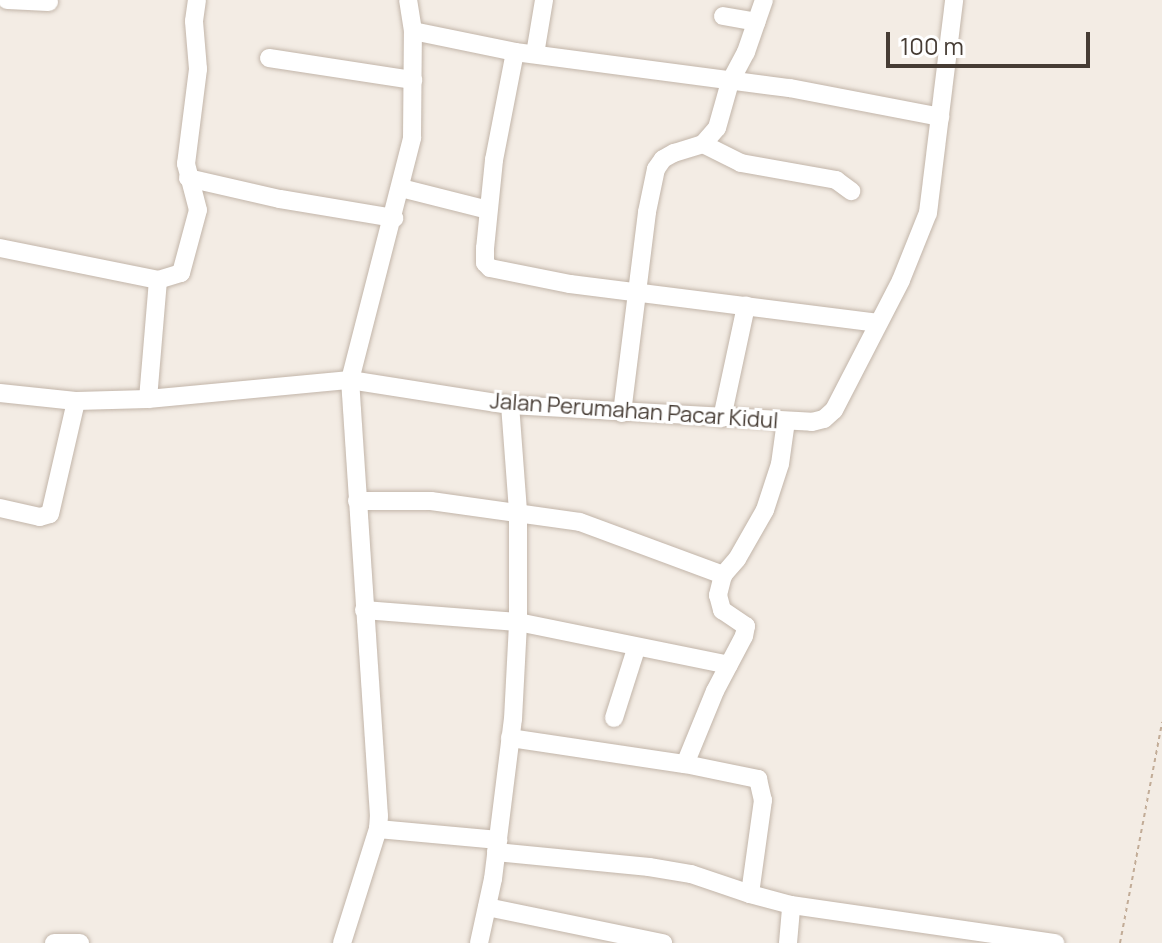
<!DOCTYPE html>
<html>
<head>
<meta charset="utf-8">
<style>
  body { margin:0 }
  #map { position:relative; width:1162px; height:943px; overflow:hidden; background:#f3ece4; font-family:Manrope,sans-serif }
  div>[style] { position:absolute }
  .path>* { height:2px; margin-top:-1px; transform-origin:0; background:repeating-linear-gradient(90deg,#c2ac97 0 4px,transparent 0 8px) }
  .roads { filter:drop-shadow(0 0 2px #c2b5a9) drop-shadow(0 0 2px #c2b5a9) }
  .minor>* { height:18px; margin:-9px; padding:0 9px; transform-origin:9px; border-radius:9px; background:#fff }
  span { translate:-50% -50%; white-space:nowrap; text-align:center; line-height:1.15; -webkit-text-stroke:6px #fff; paint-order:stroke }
  .street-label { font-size:22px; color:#463c34 }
  .scale { position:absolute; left:886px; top:32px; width:204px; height:36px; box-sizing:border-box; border:4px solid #463c34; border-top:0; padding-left:10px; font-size:24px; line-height:28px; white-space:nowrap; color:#463c34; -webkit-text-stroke:6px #fff; paint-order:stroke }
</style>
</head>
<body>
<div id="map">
  <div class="path">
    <i style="left:1120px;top:943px;width:225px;rotate:-79.2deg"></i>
  </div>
  <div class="roads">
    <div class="minor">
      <i style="left:7px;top:0;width:42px;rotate:2.7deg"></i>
      <i style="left:723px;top:16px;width:34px;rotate:10deg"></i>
      <i style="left:413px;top:31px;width:104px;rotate:11.6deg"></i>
      <i style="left:515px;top:52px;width:277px;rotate:7.5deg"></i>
      <i style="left:790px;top:88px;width:153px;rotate:10.9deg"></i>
      <i style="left:515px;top:52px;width:110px;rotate:101deg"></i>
      <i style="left:494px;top:160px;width:88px;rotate:95.8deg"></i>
      <i style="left:485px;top:248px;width:15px;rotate:90deg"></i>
      <i style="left:485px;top:263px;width:7px;rotate:45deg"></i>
      <i style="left:490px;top:268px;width:82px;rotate:11.3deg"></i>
      <i style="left:570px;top:284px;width:309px;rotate:7.2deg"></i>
      <i style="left:535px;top:54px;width:55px;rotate:-80.5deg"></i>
      <i style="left:269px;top:58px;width:146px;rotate:8.7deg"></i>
      <i style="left:703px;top:144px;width:42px;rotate:26.6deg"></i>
      <i style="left:741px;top:163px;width:97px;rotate:10.1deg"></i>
      <i style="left:836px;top:180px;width:19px;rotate:36deg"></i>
      <i style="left:188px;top:178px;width:94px;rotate:12.9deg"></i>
      <i style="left:280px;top:199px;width:116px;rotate:9.5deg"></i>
      <i style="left:401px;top:188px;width:90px;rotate:14.2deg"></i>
      <i style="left:0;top:248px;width:161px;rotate:11.4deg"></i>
      <i style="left:158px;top:280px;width:24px;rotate:-17deg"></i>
      <i style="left:181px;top:273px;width:65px;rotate:-74.9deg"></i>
      <i style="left:198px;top:210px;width:48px;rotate:-104.6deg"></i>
      <i style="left:186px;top:164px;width:96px;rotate:-82.8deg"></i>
      <i style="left:198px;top:69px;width:48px;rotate:-94.8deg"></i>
      <i style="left:194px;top:21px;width:21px;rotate:-82deg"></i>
      <i style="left:0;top:393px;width:76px;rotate:6deg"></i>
      <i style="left:76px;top:401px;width:72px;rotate:-1.6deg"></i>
      <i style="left:148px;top:399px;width:203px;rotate:-5.4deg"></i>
      <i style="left:350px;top:380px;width:162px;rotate:8.9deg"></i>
      <i style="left:510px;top:405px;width:302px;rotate:3.2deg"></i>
      <i style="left:812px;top:422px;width:12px;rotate:-14deg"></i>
      <i style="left:824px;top:419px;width:13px;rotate:-42deg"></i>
      <i style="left:834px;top:410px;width:146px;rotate:-62.7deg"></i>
      <i style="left:901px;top:280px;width:72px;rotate:-68.1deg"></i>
      <i style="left:928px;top:213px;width:215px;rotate:-83deg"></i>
      <i style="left:148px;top:399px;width:119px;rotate:-85.2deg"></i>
      <i style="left:622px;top:413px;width:203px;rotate:-82.9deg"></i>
      <i style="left:647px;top:212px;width:44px;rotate:-78.2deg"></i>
      <i style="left:656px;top:169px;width:12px;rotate:-55deg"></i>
      <i style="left:663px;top:159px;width:13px;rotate:-29deg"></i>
      <i style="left:674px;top:153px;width:30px;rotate:-17deg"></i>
      <i style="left:703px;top:144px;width:21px;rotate:-49deg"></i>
      <i style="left:717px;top:128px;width:48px;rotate:-74.2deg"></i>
      <i style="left:730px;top:82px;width:34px;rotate:-62deg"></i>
      <i style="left:746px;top:52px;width:55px;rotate:-70.9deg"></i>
      <i style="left:722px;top:418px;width:115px;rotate:-77.9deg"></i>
      <i style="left:786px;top:421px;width:43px;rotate:97.9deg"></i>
      <i style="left:780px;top:464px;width:48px;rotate:108.1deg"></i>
      <i style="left:765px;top:510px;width:56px;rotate:119.7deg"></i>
      <i style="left:737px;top:559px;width:21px;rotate:131deg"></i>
      <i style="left:723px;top:575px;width:21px;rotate:104deg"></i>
      <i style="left:718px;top:595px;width:16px;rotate:75deg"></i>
      <i style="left:722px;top:610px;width:29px;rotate:34deg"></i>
      <i style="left:746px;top:626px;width:10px;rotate:101deg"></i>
      <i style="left:744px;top:636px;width:62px;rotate:117.8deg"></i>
      <i style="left:715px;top:691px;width:79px;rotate:112.3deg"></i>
      <i style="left:685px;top:764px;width:75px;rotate:11.6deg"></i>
      <i style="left:758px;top:779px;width:22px;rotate:77deg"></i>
      <i style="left:763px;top:800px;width:95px;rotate:97.9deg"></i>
      <i style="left:750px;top:894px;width:42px;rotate:15deg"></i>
      <i style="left:791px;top:905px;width:267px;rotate:8.2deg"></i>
      <i style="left:357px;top:501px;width:74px"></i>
      <i style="left:431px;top:501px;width:150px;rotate:8deg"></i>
      <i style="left:580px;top:522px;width:153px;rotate:20.3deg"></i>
      <i style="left:0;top:508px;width:41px;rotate:12.7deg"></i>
      <i style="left:40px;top:517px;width:10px;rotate:-17deg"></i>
      <i style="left:50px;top:514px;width:116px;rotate:-77deg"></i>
      <i style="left:364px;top:610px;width:154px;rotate:4.5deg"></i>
      <i style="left:518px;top:622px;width:215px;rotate:11.5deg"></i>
      <i style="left:614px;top:718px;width:72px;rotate:-72.3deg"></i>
      <i style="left:510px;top:738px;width:177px;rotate:8.5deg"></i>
      <i style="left:378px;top:829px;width:121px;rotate:5.2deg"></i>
      <i style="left:496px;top:852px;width:154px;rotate:5.6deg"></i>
      <i style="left:649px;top:867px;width:43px;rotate:9.5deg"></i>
      <i style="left:691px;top:874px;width:62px;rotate:18.7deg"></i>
      <i style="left:487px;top:907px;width:180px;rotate:11.6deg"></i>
      <i style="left:54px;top:943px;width:26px"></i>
      <i style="left:342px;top:943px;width:120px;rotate:-72.5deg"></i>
      <i style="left:378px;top:829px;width:13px;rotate:-86deg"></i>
      <i style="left:379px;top:816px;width:437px;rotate:-93.8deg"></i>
      <i style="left:350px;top:380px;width:250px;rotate:-75.6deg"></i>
      <i style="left:412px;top:138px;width:107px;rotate:-89.5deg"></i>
      <i style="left:413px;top:31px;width:31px;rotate:-99deg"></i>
      <i style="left:479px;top:943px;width:66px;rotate:-77.7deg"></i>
      <i style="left:493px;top:879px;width:161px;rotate:-82.9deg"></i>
      <i style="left:513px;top:719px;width:97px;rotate:-87deg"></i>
      <i style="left:518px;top:622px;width:111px;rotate:-90deg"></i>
      <i style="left:518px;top:511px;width:106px;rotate:-94.3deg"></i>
      <i style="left:788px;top:943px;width:38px;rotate:-85deg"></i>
    </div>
  </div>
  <div class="street-label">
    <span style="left:634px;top:411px;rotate:4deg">Jalan Perumahan Pacar Kidul</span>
  </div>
  <div class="scale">100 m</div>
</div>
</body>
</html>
